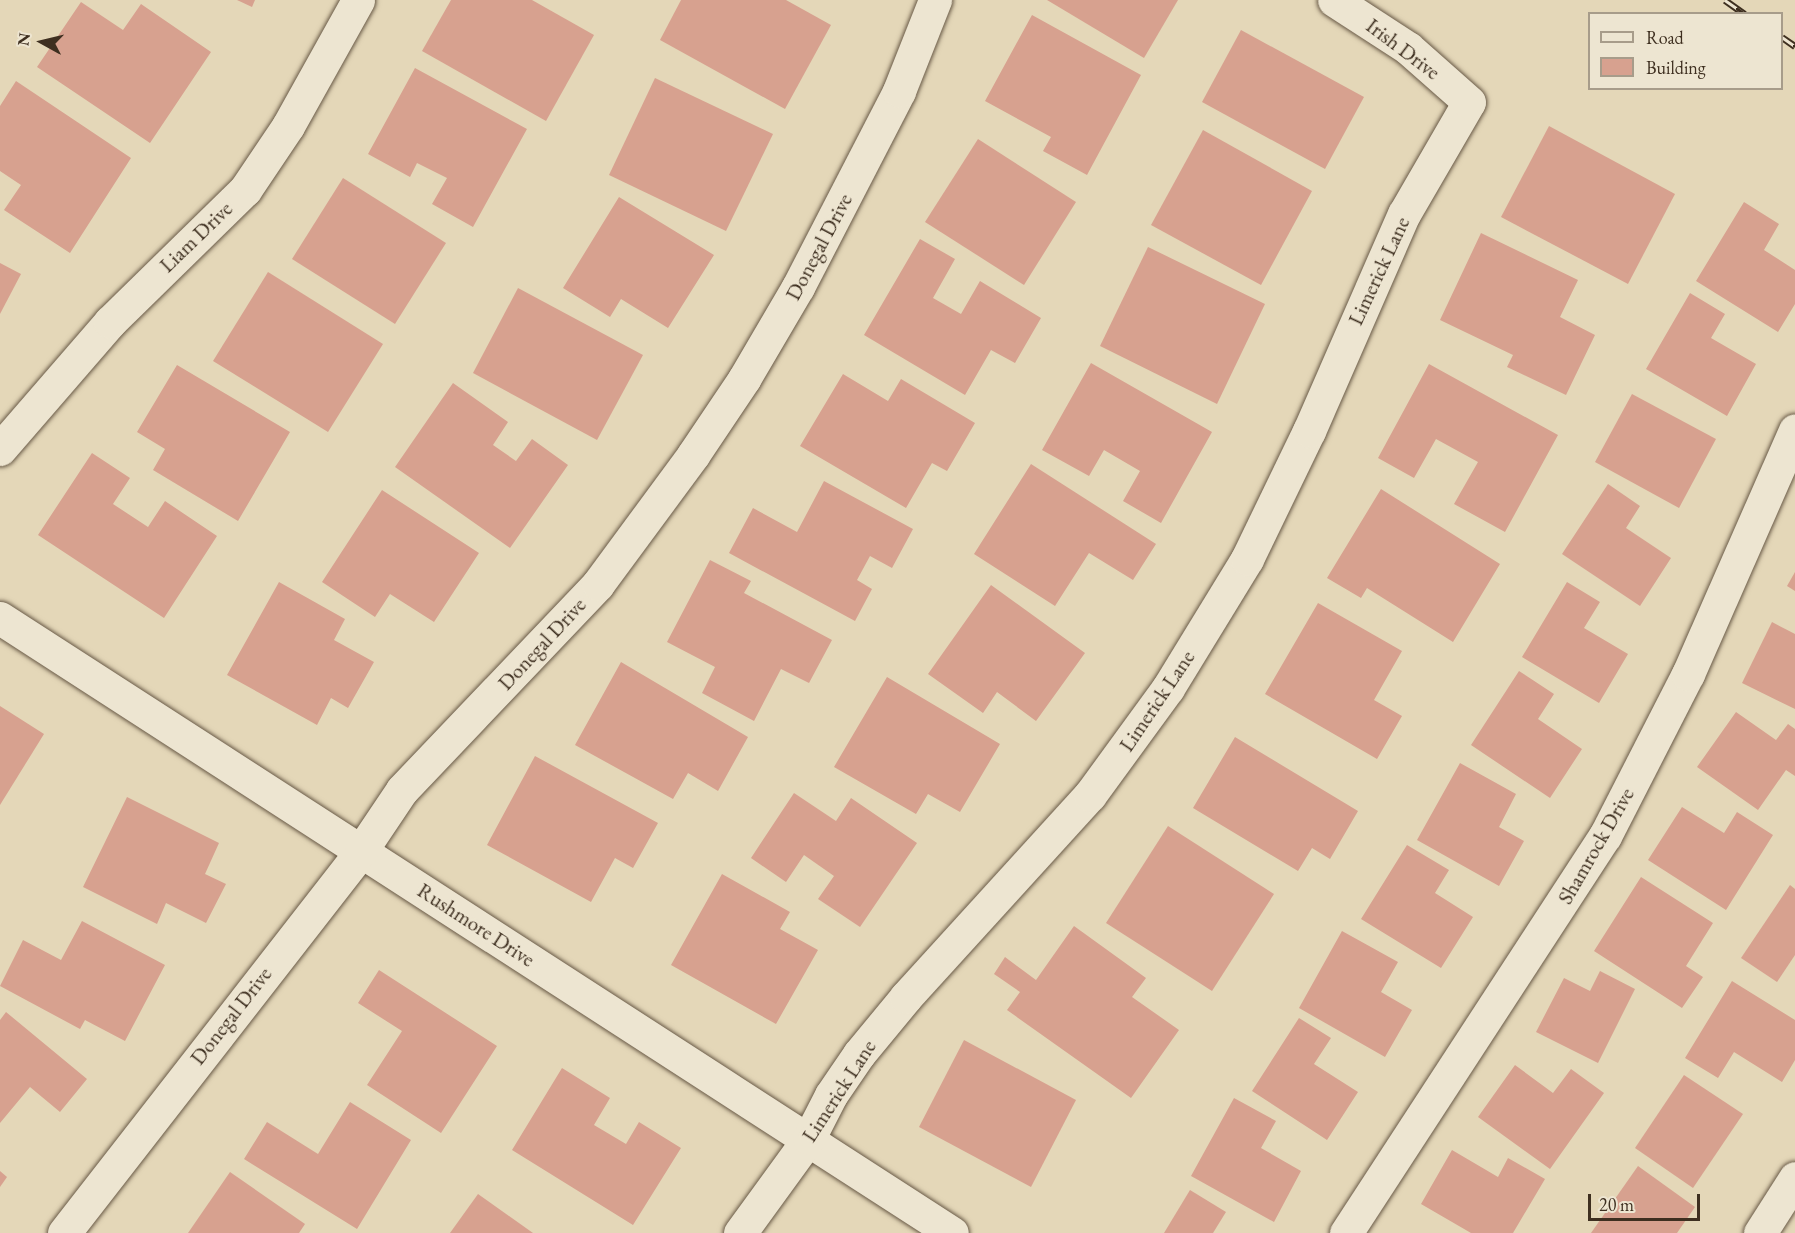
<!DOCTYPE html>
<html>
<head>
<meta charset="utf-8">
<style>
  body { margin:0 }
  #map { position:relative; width:1795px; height:1233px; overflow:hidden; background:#e4d7b8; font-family:"EB Garamond",serif }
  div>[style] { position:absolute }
  .building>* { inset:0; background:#d7a18f }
  .roads { filter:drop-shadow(0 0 2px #685946) drop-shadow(0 0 2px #685946) }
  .minor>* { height:33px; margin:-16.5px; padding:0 16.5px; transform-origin:16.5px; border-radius:16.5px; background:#ede5d1 }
  .rail>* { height:7px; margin-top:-3.5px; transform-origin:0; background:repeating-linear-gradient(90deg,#ede5d1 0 14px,#3e2f20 0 28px); box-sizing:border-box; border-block:2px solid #3e2f20 }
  span { translate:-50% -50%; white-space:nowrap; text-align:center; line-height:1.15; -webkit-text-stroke:6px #ede5d1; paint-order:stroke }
  .street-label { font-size:21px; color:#3e2f20 }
  .legend { position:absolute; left:1588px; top:12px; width:195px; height:78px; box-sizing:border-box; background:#ede5d1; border:2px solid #a79c8a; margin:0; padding:8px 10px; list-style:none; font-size:18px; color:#3e2f20 }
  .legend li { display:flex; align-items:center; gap:12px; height:30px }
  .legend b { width:30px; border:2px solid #a79c8a }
  .north { position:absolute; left:12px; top:12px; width:60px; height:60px; -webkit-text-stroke:4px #ede5d1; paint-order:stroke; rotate:278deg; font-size:16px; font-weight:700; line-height:24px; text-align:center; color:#3e2f20 }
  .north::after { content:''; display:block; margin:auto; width:21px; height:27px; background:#3e2f20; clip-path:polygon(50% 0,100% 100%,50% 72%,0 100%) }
  .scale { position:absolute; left:1588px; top:1194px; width:112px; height:27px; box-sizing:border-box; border:3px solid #3e2f20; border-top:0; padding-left:8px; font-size:18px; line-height:21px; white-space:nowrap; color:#3e2f20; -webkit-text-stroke:4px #ede5d1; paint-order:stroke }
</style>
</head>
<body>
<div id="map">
  <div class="building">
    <i style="clip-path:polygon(237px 0,255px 0,252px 7px)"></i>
    <i style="clip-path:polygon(451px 0,532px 0,594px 35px,546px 121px,422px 51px)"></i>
    <i style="clip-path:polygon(681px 0,786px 0,831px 25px,785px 109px,660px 40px)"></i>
    <i style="clip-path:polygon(1047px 0,1178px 0,1144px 58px)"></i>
    <i style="clip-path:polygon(81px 2px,123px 30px,141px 4px,211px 52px,150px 143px,37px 67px)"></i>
    <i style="clip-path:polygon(1032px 15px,1141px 75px,1087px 175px,1043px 151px,1051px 137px,985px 101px)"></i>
    <i style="clip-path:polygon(1241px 30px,1364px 97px,1325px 169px,1202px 102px)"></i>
    <i style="clip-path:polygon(415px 68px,527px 129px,473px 227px,432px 204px,447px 178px,417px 163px,410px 177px,368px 154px)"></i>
    <i style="clip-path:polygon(655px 78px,773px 134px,726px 231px,609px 175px)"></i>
    <i style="clip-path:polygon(16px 81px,131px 158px,70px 253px,4px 210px,21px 185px,0 171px,0 106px)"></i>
    <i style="clip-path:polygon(1549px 126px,1675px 194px,1628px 284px,1501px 217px)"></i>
    <i style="clip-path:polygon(1203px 130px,1312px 191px,1261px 285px,1151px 225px)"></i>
    <i style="clip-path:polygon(978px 139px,1076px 202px,1024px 285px,925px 222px)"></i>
    <i style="clip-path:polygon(343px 178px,446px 243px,395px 324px,292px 259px)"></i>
    <i style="clip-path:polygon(619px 197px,714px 255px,668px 328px,621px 299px,610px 317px,563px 288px)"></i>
    <i style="clip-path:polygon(1744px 202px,1779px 224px,1764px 250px,1795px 270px,1795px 304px,1778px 332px,1696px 281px)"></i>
    <i style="clip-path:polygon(1481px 233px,1578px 280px,1560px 317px,1595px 335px,1566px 395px,1507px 367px,1513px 355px,1440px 320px)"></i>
    <i style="clip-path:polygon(920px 239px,955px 259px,933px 298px,961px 314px,980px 281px,1041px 318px,1015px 363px,991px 350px,965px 395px,864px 335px)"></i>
    <i style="clip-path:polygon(1148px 247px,1265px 304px,1217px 404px,1100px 346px)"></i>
    <i style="clip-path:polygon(0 263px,21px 274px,0 314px)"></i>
    <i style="clip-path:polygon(268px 272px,383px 344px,328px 432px,213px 361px)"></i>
    <i style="clip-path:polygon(518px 288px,643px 355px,597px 440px,473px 373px)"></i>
    <i style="clip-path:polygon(1690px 293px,1725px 314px,1711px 338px,1756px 364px,1727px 416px,1646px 369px)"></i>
    <i style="clip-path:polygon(1091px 363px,1212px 432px,1161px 523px,1123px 501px,1140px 471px,1104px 450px,1089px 476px,1042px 450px)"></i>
    <i style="clip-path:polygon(1429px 364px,1558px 435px,1505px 532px,1454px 504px,1478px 462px,1436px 439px,1414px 478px,1378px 458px)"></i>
    <i style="clip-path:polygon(177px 365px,290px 432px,238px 521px,153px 470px,165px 449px,137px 432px)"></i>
    <i style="clip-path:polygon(843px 374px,888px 401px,901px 379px,975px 423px,947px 471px,932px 463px,906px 508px,800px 446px)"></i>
    <i style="clip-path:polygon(453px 383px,508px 422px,493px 445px,516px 461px,532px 439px,568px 465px,510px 548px,395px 467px)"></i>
    <i style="clip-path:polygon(1632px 394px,1716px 439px,1679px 508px,1595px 462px)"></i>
    <i style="clip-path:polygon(92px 453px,130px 478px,113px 504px,148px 527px,165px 501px,217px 536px,164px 618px,38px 535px)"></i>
    <i style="clip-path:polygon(1031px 464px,1156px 544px,1133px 580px,1089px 553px,1055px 606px,974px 554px)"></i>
    <i style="clip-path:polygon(824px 481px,913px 529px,892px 568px,870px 556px,857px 580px,872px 589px,855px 621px,729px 553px,753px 508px,797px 532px)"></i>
    <i style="clip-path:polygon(1608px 484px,1640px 506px,1626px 528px,1671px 558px,1640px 606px,1562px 554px)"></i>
    <i style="clip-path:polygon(1381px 489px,1500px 564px,1453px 642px,1367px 588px,1361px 598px,1327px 578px)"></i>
    <i style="clip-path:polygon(382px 490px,479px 553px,434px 622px,390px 594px,375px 617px,322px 582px)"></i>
    <i style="clip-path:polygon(710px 560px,751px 581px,744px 593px,832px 640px,809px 683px,781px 669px,754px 721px,702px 693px,715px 667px,667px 642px)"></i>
    <i style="clip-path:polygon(1795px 572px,1795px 591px,1787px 586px)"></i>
    <i style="clip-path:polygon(279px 582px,345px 619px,334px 640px,374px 662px,348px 708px,331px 698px,317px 725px,227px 675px)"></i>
    <i style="clip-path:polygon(1567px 582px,1600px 602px,1584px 628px,1628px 654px,1599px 703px,1522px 657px)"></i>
    <i style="clip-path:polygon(991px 585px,1085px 653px,1036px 721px,997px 692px,983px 713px,928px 674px)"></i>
    <i style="clip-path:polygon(1318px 603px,1402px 651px,1374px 700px,1402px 716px,1377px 759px,1265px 694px)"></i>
    <i style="clip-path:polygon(1772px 622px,1795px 634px,1795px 709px,1742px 683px)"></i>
    <i style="clip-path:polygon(621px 662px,748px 737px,718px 791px,688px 773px,673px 799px,575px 745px)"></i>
    <i style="clip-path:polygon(1519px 671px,1554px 694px,1538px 719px,1582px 749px,1550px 798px,1471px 745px)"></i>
    <i style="clip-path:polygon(887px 677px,1000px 744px,960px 812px,928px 794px,916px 814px,834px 767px)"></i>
    <i style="clip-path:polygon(0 706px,44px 734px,0 805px)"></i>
    <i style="clip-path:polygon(1736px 712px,1776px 740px,1788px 724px,1795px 729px,1795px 776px,1786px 770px,1758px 810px,1697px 767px)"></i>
    <i style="clip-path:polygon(1235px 737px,1358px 811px,1330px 859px,1312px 848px,1298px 871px,1193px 808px)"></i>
    <i style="clip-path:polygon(535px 756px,658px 823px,633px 868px,615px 858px,591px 902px,487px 845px)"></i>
    <i style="clip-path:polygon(1460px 763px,1516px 794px,1499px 827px,1524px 841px,1499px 886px,1417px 840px)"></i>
    <i style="clip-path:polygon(794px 793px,836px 821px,851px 798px,917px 843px,860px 927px,818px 899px,834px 876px,804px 855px,786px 882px,751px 858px)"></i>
    <i style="clip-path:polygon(127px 797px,219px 843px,205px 874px,226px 884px,206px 923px,166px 903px,157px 924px,83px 887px)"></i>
    <i style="clip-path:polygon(1682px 807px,1724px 833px,1737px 812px,1773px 835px,1726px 910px,1648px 860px)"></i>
    <i style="clip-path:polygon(1168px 826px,1274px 894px,1212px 991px,1106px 923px)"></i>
    <i style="clip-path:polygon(1407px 845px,1449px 870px,1435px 893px,1473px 917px,1441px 968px,1361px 919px)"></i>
    <i style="clip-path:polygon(722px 874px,790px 912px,780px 929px,818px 950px,776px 1024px,671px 965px)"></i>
    <i style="clip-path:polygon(1641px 877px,1713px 923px,1686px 966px,1703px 977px,1682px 1008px,1594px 951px)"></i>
    <i style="clip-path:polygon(1790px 885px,1795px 889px,1795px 955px,1777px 982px,1741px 958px)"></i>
    <i style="clip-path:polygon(82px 921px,165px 965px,125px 1041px,85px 1020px,80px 1029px,0 986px,23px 940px,61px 960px)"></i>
    <i style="clip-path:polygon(1074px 926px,1146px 978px,1132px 997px,1179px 1030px,1131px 1098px,1007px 1010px,1020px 992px,994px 974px,1005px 957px,1036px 980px)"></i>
    <i style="clip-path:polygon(1342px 931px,1398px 962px,1381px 992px,1412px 1010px,1385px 1057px,1299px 1008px)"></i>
    <i style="clip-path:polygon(379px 970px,497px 1046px,441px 1133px,367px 1085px,402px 1031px,358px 1003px)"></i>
    <i style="clip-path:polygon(1600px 971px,1635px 989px,1598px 1063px,1536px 1032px,1564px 978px,1590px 991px)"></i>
    <i style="clip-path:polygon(1732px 981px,1795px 1020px,1795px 1060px,1782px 1082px,1734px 1052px,1718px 1078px,1685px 1058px)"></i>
    <i style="clip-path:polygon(6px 1012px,87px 1079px,60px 1112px,30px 1087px,0 1123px,0 1020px)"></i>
    <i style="clip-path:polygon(1299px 1018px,1331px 1038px,1314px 1064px,1358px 1092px,1327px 1140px,1252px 1091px)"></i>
    <i style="clip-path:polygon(964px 1040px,1076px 1100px,1031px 1187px,919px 1127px)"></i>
    <i style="clip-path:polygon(1515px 1065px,1553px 1093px,1571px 1069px,1604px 1093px,1550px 1169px,1478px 1117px)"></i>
    <i style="clip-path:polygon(562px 1068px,610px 1098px,594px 1125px,626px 1144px,639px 1122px,681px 1148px,633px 1225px,512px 1150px)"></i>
    <i style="clip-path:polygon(1684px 1075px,1743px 1114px,1693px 1188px,1635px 1148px)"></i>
    <i style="clip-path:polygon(1234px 1098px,1276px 1121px,1261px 1148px,1301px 1171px,1274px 1222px,1191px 1176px)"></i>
    <i style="clip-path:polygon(350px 1102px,411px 1140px,357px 1229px,244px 1159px,267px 1122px,318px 1154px)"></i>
    <i style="clip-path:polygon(1452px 1150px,1498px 1177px,1508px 1158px,1545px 1179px,1513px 1233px,1471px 1233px,1421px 1204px)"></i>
    <i style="clip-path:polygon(1638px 1166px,1695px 1207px,1677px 1233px,1591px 1233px)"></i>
    <i style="clip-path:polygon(0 1171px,7px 1177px,0 1187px)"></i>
    <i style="clip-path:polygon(230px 1172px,305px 1224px,299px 1233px,188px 1233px)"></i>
    <i style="clip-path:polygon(1190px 1190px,1226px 1212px,1213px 1233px,1164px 1233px)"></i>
    <i style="clip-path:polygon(478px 1194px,533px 1233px,450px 1233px)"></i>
  </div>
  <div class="roads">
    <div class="minor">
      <i style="left:0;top:449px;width:168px;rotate:-49.1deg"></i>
      <i style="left:110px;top:322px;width:189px;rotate:-44.4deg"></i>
      <i style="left:245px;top:190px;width:77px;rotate:-56.1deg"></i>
      <i style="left:288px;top:126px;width:144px;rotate:-60.9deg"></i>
      <i style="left:0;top:618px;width:1133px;rotate:32.86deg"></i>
      <i style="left:64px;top:1233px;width:484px;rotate:-52.1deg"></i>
      <i style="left:361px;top:851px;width:73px;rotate:-56.1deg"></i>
      <i style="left:402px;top:790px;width:284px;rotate:-46.4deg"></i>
      <i style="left:598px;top:584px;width:160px;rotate:-53.6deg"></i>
      <i style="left:693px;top:455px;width:92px;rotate:-56.1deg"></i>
      <i style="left:744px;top:379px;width:107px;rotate:-59.6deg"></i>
      <i style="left:798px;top:287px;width:220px;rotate:-62.7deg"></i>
      <i style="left:899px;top:91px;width:98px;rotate:-68.4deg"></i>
      <i style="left:740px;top:1233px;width:117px;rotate:-54deg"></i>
      <i style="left:809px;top:1138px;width:48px;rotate:-62.9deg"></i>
      <i style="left:831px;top:1095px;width:50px;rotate:-55.7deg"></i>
      <i style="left:859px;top:1054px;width:74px;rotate:-50.5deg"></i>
      <i style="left:906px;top:997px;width:273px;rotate:-47.7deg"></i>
      <i style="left:1090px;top:795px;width:132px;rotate:-53.9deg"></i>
      <i style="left:1168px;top:688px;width:151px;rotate:-58.5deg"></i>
      <i style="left:1247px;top:559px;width:142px;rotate:-64.2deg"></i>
      <i style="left:1309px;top:431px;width:237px;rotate:-66.4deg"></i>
      <i style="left:1404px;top:214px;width:129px;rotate:-59.9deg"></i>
      <i style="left:1469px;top:102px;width:81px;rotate:-138.5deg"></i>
      <i style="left:1408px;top:48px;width:88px;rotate:-147deg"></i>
      <i style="left:1346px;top:1233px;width:474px;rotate:-56.9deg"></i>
      <i style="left:1605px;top:836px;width:182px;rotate:-62.9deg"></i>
      <i style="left:1688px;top:674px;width:266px;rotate:-66.3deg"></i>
      <i style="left:1760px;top:1233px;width:65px;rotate:-57.5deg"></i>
    </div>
  </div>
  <div class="rail">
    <i style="left:1725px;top:0;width:24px;rotate:35deg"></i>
    <i style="left:1782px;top:37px;width:16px;rotate:35deg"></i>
  </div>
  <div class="street-label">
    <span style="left:1403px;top:49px;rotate:37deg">Irish Drive</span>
    <span style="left:196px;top:237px;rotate:-44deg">Liam Drive</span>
    <span style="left:819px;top:247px;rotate:-62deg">Donegal Drive</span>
    <span style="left:1379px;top:271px;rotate:-65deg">Limerick Lane</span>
    <span style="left:542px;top:644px;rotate:-47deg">Donegal Drive</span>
    <span style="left:1157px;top:701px;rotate:-56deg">Limerick Lane</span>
    <span style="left:1596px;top:846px;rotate:-60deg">Shamrock Drive</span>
    <span style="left:476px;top:925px;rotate:33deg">Rushmore Drive</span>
    <span style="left:231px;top:1016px;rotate:-52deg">Donegal Drive</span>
    <span style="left:839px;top:1091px;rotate:-57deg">Limerick Lane</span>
  </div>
  <ul class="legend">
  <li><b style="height:8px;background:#ede5d1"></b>Road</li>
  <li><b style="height:16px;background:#d7a18f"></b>Building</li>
  </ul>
  <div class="north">N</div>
  <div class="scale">20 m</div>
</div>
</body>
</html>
